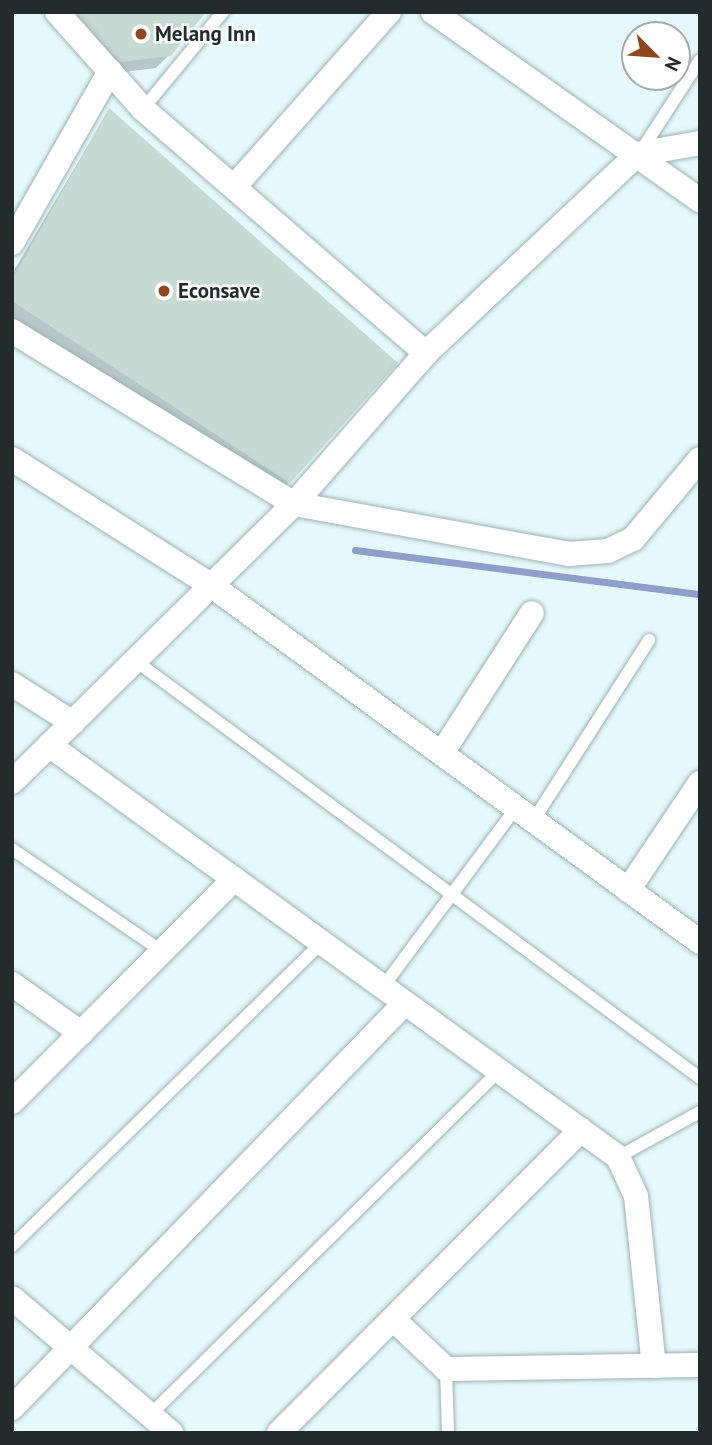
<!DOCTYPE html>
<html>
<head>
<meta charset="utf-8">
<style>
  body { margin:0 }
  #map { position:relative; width:712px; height:1445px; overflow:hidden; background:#e5f9fc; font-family:"PT Sans",sans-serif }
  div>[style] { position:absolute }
  .shadow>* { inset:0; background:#0003 }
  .stream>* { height:7px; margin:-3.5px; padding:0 3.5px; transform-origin:3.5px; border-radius:3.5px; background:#8f9dc9 }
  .building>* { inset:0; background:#c7d9d3 }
  .roads { filter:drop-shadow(0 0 2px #9fb1b4) drop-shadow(0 0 2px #9fb1b4) }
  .service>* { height:12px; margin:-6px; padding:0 6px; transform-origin:6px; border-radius:6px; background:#fff }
  .minor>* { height:24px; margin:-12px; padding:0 12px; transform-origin:12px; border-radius:12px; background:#fff }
  .dots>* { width:19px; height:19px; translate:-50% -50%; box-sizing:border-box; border:4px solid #fff; border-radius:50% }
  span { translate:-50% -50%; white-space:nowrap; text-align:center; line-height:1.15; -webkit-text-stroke:5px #fff; paint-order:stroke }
  .poi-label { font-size:21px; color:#242b2c; font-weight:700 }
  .left { translate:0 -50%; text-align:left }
  .frame { position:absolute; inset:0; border:14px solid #242b2c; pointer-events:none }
  .north { position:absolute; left:621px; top:21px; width:70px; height:70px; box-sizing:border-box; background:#fff; border:2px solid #a7aaab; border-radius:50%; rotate:115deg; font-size:19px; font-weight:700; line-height:28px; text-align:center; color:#242b2c }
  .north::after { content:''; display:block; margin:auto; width:24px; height:32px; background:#8e481f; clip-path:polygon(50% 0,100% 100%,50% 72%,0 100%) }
</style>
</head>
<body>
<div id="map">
  <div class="shadow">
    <i style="clip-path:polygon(48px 12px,169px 55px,156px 68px,107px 74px)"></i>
    <i style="clip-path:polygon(109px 110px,289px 482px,277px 494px,12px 321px,12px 274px)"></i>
  </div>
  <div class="stream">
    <i style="left:355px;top:550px;width:348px;rotate:7.3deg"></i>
  </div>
  <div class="building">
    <i style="clip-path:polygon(72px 12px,206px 12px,171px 56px,120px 62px)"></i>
    <i style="clip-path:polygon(109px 108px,398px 363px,290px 483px,12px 301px,12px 280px)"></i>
  </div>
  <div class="roads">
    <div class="service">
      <i style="left:143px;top:109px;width:126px;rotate:-50.5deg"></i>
      <i style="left:639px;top:154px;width:112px;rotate:-57deg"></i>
      <i style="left:137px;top:662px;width:700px;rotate:36.46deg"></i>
      <i style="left:533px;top:821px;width:215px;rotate:-57.3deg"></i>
      <i style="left:12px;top:849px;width:183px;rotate:34.3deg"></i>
      <i style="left:383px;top:987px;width:223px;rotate:-53.4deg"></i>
      <i style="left:618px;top:1157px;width:94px;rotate:-28.8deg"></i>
      <i style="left:12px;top:1246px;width:434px;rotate:-44.4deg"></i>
      <i style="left:446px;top:1369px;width:64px;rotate:88.2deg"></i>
      <i style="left:150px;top:1415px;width:490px;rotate:-44.6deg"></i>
    </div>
    <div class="minor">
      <i style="left:57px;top:12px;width:130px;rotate:48.4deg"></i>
      <i style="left:143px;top:109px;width:374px;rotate:40.8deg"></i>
      <i style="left:433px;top:12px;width:327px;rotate:35.2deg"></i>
      <i style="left:234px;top:187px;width:234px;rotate:-48.5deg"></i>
      <i style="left:12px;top:243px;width:198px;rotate:-60.3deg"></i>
      <i style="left:12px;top:331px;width:331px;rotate:31.5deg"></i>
      <i style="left:294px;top:504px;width:279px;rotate:10.3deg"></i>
      <i style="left:568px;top:554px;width:40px;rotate:-4.3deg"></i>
      <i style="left:608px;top:551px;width:28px;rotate:-26deg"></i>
      <i style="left:633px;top:539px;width:104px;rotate:-50.1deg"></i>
      <i style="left:12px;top:459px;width:237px;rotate:32.4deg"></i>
      <i style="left:212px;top:586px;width:604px;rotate:36.11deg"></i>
      <i style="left:12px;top:684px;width:72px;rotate:32.6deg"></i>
      <i style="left:49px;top:745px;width:702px;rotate:35.91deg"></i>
      <i style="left:618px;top:1157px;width:43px;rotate:65.2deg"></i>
      <i style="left:636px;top:1196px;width:171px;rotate:84deg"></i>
      <i style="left:442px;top:753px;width:166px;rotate:-57.3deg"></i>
      <i style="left:12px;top:782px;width:396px;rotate:-44.6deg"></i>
      <i style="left:294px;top:504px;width:201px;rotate:-48.8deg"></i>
      <i style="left:426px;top:353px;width:291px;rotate:-43.2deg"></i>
      <i style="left:638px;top:154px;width:63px;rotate:-10.1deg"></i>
      <i style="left:628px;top:890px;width:129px;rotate:-56.1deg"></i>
      <i style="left:12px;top:984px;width:85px;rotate:35.4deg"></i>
      <i style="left:12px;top:1102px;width:315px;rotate:-45.1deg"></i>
      <i style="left:12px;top:1298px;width:209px;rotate:40.3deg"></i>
      <i style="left:393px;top:1319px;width:73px;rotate:43.3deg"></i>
      <i style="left:446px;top:1369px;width:254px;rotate:-0.9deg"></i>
      <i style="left:12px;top:1408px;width:564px;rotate:-45.86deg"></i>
      <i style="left:279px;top:1433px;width:428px;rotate:-45.1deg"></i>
    </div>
  </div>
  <div class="dots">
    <i style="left:141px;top:34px;background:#8e481f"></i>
    <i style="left:164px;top:291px;background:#8e481f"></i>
  </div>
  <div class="poi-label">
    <span class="left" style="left:155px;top:34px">Melang Inn</span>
    <span class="left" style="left:178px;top:291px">Econsave</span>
  </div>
  <div class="frame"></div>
  <div class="north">N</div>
</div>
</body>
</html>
